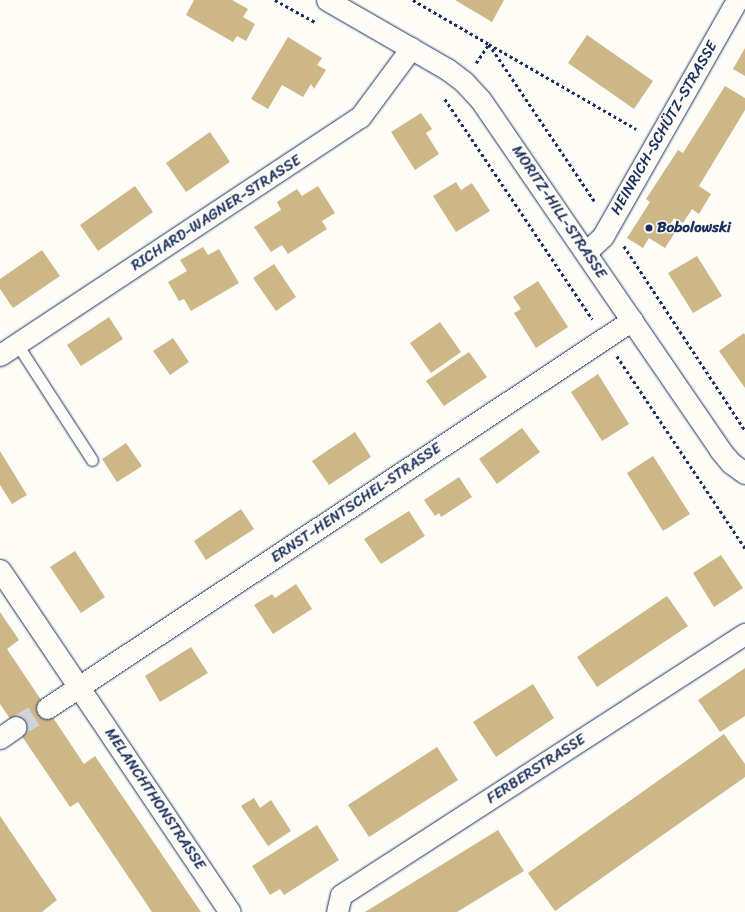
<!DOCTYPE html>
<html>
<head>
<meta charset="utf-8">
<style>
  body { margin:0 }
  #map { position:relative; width:745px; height:912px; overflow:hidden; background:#fdfcf7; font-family:Sriracha,sans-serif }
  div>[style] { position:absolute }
  .building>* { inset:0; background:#ceb786 }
  .minor-tunnel>* { height:21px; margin-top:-10.5px; transform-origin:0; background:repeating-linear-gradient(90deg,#d0d3d8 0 21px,transparent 0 31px) }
  .path>* { height:2.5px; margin-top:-1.25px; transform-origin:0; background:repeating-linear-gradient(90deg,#1b2f5e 0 3px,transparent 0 6px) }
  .roads { filter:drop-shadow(0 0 1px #1b2f5e) drop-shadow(0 0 1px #1b2f5e) }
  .service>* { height:11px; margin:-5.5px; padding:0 5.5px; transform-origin:5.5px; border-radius:5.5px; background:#fdfcf7 }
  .minor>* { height:21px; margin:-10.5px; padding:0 10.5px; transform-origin:10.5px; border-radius:10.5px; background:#fdfcf7 }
  .dots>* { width:11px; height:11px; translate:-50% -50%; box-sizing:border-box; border:2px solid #fdfcf7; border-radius:50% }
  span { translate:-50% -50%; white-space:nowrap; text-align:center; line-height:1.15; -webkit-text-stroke:3px #fdfcf7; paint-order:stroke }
  .street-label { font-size:15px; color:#1b2f5e }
  .poi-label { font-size:15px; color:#1b2f5e; font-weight:700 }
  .left { translate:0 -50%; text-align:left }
</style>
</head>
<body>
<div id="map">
  <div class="building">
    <i style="clip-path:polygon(194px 0,232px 0,248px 9px,243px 17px,255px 24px,246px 41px,237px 36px,233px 42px,186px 15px)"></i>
    <i style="clip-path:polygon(455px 0,504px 0,492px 22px)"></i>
    <i style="clip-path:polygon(587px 35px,653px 81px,634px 109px,568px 63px)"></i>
    <i style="clip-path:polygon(288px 37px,322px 58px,317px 65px,326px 70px,314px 89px,311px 84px,303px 97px,282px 85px,268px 109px,251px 99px)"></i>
    <i style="clip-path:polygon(745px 48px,745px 76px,733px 69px)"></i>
    <i style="clip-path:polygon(725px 86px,745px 98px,745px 110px,699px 186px,711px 194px,699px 214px,692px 209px,683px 223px,674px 218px,669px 226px,676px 231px,665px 248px,649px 238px,643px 248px,627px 238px,650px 202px,646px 199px,678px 150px,683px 153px)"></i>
    <i style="clip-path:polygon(421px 113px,432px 129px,426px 133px,439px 154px,415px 170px,391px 132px)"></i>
    <i style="clip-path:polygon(210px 132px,230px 162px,186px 192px,166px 163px)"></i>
    <i style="clip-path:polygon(456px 182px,461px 190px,472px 183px,490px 211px,456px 232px,433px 196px)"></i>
    <i style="clip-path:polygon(135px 186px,153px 212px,98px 251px,80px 225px)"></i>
    <i style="clip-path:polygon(318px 186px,335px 213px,322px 221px,327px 229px,288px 254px,282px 245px,271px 252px,254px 227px,281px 210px,277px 202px,297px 189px,302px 196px)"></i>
    <i style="clip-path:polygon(203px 247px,208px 255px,219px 249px,239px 283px,191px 311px,184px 299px,179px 301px,168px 282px,187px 271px,180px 260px)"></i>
    <i style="clip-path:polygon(42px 250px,60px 276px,13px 308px,0 289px,0 279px)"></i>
    <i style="clip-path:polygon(697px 256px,722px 296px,693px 313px,668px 273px)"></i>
    <i style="clip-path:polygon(274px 264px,296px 297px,276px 311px,253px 278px)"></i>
    <i style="clip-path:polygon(538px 281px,568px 327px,536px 348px,514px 313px,521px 309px,513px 297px)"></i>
    <i style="clip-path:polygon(109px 317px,123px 339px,81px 366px,67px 345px)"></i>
    <i style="clip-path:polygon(440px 322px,461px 352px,431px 373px,410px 343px)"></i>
    <i style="clip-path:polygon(744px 333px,745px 335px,745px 388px,719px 351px)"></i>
    <i style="clip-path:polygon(173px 338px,189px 362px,170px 375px,153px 351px)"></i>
    <i style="clip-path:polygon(469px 352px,487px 377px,444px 406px,426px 381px)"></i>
    <i style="clip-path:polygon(598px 374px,629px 424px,602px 441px,571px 392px)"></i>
    <i style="clip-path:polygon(522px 428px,540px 452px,497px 484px,479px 459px)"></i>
    <i style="clip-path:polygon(355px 432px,371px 457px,329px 485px,312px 461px)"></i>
    <i style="clip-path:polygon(126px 443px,142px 466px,117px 482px,102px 459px)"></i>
    <i style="clip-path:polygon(0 451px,27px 495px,12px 504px,0 485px)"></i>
    <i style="clip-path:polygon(653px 456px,690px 514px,663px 531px,627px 473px)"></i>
    <i style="clip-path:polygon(459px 477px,472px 497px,441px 517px,439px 513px,435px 516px,424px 500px)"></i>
    <i style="clip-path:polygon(241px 509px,254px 529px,206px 560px,194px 541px)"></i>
    <i style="clip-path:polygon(409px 511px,425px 536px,381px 564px,364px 539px)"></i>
    <i style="clip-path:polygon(75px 551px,105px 597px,81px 613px,50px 567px)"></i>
    <i style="clip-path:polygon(721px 555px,743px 588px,714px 607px,693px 573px)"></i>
    <i style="clip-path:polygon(296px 584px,312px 609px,273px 634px,254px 605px,272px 594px,275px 598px)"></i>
    <i style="clip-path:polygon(667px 596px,688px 626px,597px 687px,577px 657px)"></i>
    <i style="clip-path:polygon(0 612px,19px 640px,7px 649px,84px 764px,95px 756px,201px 912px,152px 912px,78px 802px,70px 807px,0 704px)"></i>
    <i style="clip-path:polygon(191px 647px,208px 673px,160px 702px,145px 676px)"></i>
    <i style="clip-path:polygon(745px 668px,745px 716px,720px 732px,698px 700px)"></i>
    <i style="clip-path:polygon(533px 684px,554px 718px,496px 757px,473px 722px)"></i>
    <i style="clip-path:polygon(724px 734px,745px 764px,745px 777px,555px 911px,528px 873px)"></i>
    <i style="clip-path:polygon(437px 747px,458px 780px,369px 837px,348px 805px)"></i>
    <i style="clip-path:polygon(254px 798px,260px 808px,271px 800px,291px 831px,268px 846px,241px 806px)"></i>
    <i style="clip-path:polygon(0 816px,57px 900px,42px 912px,0 912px)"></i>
    <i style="clip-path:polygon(317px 825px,339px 860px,284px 895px,280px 889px,270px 895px,252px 866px)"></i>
    <i style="clip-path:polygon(498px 830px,524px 871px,457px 912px,365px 912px)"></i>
  </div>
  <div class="minor-tunnel">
    <i style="left:16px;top:727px;width:36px;rotate:-32deg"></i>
  </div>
  <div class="path">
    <i style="left:275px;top:0;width:46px;rotate:28.8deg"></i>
    <i style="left:413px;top:0;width:88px;rotate:30.1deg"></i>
    <i style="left:489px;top:44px;width:190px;rotate:56.1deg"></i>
    <i style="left:476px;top:63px;width:23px;rotate:-56deg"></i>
    <i style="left:489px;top:44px;width:170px;rotate:30deg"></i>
    <i style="left:445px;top:99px;width:265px;rotate:56.2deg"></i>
    <i style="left:624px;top:246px;width:220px;rotate:56.7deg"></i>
    <i style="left:617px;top:356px;width:231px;rotate:56.3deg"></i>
  </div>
  <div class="roads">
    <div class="service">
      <i style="left:17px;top:344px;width:138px;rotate:57.1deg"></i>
    </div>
    <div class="minor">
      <i style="left:327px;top:0;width:138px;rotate:29.9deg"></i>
      <i style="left:447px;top:69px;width:21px;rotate:37deg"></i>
      <i style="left:464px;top:82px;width:23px;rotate:47deg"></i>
      <i style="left:480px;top:99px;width:425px;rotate:55.6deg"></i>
      <i style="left:720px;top:450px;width:17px;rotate:50deg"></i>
      <i style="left:731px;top:463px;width:17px;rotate:36deg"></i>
      <i style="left:586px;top:252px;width:23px;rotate:-43deg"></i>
      <i style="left:603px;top:236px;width:271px;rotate:-60.4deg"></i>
      <i style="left:0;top:355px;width:432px;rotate:-33.5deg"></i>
      <i style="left:360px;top:117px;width:86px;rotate:-53.5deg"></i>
      <i style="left:0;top:570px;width:412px;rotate:56.1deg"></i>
      <i style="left:47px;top:708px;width:702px;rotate:-33.55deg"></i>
      <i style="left:0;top:738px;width:19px;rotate:-35deg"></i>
      <i style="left:337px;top:912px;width:17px;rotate:-77deg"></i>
      <i style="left:341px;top:895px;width:481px;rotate:-32.9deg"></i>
    </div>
  </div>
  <div class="dots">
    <i style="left:649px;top:228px;background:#1b2f5e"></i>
  </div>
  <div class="street-label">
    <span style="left:664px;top:128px;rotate:-60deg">HEINRICH-SCHÜTZ-STRASSE</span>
    <span style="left:559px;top:212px;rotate:56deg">MORITZ-HILL-STRASSE</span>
    <span style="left:216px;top:213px;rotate:-33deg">RICHARD-WAGNER-STRASSE</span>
    <span style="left:356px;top:503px;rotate:-34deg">ERNST-HENTSCHEL-STRASSE</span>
    <span style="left:536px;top:769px;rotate:-33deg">FERBERSTRASSE</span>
    <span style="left:155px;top:799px;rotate:56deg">MELANCHTHONSTRASSE</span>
  </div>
  <div class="poi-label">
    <span class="left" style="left:657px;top:228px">Bobolowski</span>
  </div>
</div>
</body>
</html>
